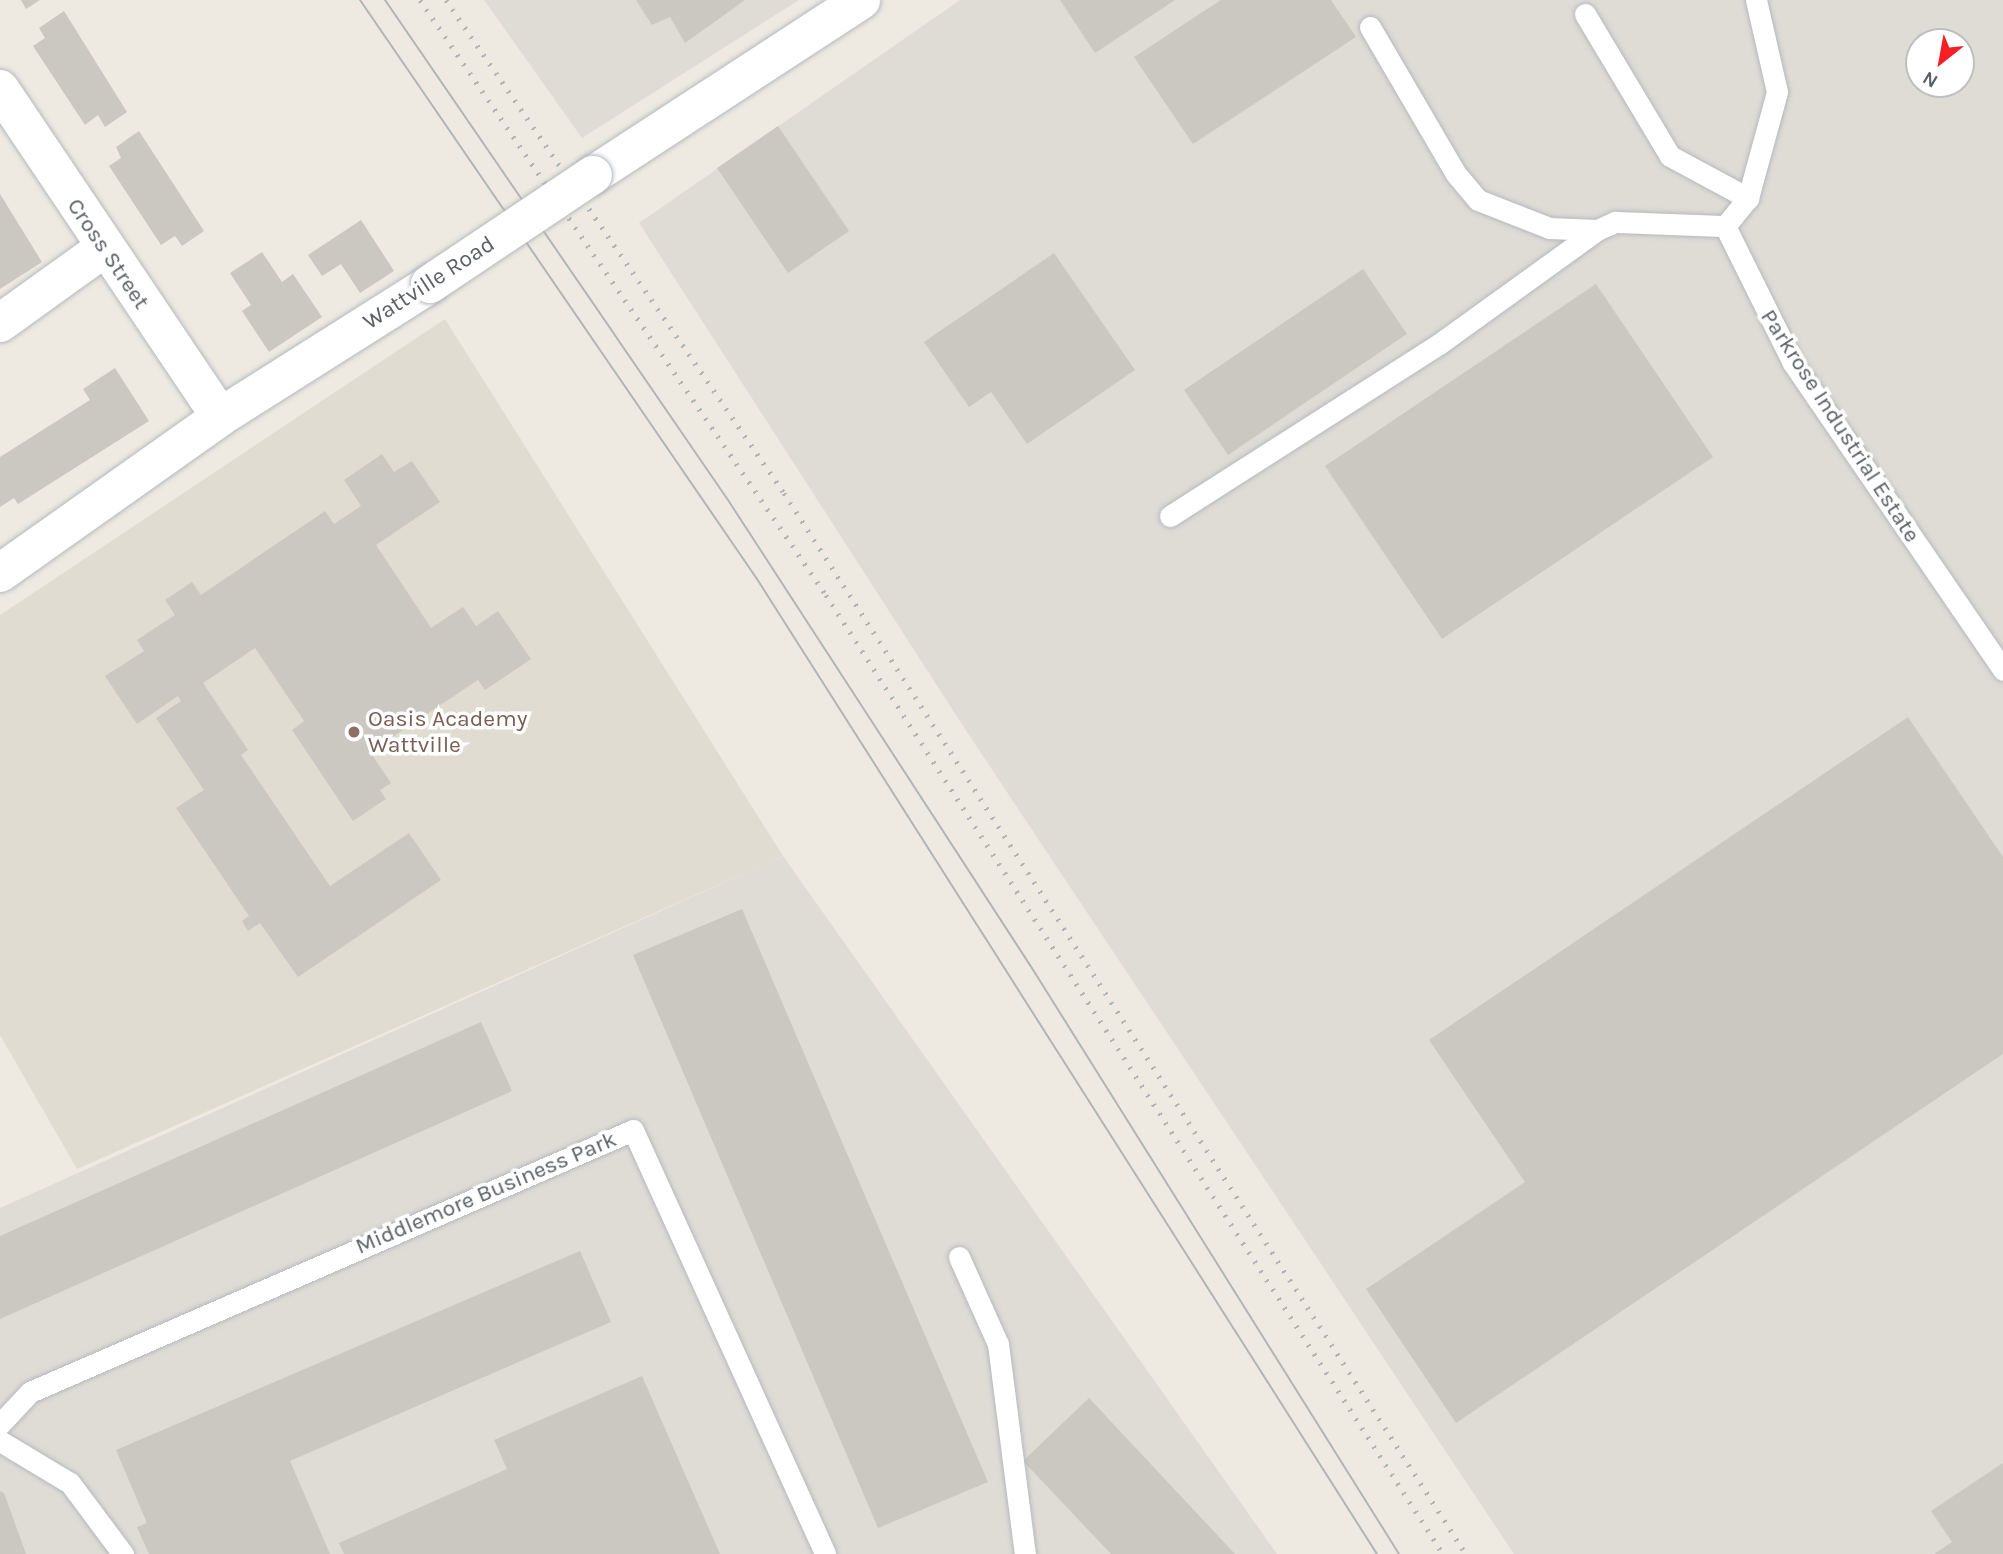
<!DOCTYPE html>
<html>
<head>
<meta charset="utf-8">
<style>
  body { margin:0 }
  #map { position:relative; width:2003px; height:1554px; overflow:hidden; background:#eeeae2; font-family:Karla,sans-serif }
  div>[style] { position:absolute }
  .industrial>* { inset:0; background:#dfdcd6 }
  .education>* { inset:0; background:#e1dcd2 }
  .building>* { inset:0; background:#cbc7c1 }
  .roads { filter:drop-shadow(0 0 2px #b5b9bd) drop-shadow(0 0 2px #b5b9bd) }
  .service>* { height:21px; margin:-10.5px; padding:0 10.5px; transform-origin:10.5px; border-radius:10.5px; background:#fff }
  .minor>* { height:38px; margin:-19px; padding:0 19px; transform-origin:19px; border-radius:19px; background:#fff }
  .tram>* { height:2px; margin:-1px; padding:0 1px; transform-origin:1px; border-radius:1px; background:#b3b4b5 }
  .rail>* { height:5px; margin-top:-2.5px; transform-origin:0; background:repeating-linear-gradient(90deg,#b3b4b5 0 2px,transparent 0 11px) }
  .bridges { filter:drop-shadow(0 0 2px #b5b9bd) drop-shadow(0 0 2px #b5b9bd) }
  .minor-bridge>* { height:38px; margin:-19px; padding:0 19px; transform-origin:19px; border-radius:19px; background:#fff }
  .dots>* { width:19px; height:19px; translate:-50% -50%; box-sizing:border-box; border:4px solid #fff; border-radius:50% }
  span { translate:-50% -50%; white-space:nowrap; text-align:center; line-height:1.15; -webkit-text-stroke:7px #fff; paint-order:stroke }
  .street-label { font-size:23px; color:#5a6064 }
  .education-label { font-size:23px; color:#785e54 }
  .left { translate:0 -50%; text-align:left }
  .north { position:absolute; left:1905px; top:28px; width:70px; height:70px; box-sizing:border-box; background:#fff; border:2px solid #bdbfc1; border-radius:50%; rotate:211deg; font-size:19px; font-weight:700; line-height:28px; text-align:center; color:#5a6064 }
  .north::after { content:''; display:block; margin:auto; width:24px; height:32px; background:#f71f26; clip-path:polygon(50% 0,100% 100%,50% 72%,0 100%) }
</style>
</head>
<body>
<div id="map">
  <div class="industrial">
    <i style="clip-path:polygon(484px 0,799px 0,582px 138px)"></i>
    <i style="clip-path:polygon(evenodd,960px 0,2003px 0,2003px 1554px,1514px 1554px,963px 726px,639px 223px,960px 0,1919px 42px,1961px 42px,1961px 84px,1919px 84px,1919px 42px)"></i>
    <i style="clip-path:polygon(783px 856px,1277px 1554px,0 1554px,0 1208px)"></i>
  </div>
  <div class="education">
    <i style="clip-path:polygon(445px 319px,783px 856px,77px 1169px,0 1035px,0 615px)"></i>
  </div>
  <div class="building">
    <i style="clip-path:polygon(21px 0,40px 0,26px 9px)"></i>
    <i style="clip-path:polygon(636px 0,745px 0,685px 43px,670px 17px,652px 25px)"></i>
    <i style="clip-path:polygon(1060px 0,1175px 0,1095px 53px)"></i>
    <i style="clip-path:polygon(1221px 0,1331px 0,1356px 37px,1193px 144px,1134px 57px)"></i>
    <i style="clip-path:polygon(64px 11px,127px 112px,105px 127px,98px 115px,85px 125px,33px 46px,45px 38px,39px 28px)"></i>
    <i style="clip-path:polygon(778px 126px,849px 231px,788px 273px,717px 168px)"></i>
    <i style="clip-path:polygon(139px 131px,204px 231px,182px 246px,175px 236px,161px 245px,109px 166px,121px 158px,116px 147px)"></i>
    <i style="clip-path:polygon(0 194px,42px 262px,0 289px)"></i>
    <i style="clip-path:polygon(361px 220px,394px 271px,360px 293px,341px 264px,322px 276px,308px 255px)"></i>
    <i style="clip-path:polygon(262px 252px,282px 282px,293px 274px,322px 317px,269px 352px,242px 311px,251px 305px,230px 273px)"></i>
    <i style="clip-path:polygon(1054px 253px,1135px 370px,1027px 444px,991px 392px,969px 407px,924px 342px)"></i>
    <i style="clip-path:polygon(1363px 269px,1407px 334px,1228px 455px,1184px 390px)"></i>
    <i style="clip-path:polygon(1596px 284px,1713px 457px,1442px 639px,1325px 466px)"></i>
    <i style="clip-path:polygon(115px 368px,149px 421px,18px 504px,14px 498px,0 507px,0 457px,90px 400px,83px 389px)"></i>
    <i style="clip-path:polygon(382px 454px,394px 472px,412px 461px,440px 502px,376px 545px,431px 628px,463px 607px,476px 626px,498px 611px,531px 659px,485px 690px,478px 680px,370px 752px,391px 783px,380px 790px,386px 799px,353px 821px,292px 730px,304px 721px,255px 648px,203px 683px,248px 750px,241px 755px,330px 886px,409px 833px,441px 880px,298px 977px,260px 923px,248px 931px,242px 921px,249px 916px,176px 808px,204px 790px,156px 718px,181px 701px,178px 696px,137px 724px,105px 676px,144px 651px,137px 640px,175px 615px,165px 600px,192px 582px,201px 595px,325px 511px,334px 524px,361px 506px,344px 480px)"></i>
    <i style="clip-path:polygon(1908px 717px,2003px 857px,2003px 1054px,1456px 1423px,1366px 1289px,1525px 1182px,1429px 1040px)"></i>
    <i style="clip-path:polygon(742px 909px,988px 1482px,878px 1528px,633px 955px)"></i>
    <i style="clip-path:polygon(481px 1022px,512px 1091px,0 1319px,0 1236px)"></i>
    <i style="clip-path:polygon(580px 1251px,611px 1322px,290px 1461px,330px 1554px,149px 1554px,137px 1527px,147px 1523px,116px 1450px)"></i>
    <i style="clip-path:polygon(642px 1376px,720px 1554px,344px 1554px,339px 1543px,507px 1469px,494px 1440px)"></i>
    <i style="clip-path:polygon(1089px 1398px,1235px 1554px,1111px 1554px,1023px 1461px)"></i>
    <i style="clip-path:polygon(2003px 1463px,2003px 1554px,1934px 1554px,1952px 1542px,1931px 1511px)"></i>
    <i style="clip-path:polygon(0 1491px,4px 1493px,26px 1554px,0 1554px)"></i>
  </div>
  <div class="roads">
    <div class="service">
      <i style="left:1756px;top:0;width:94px;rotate:77.1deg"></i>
      <i style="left:1777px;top:92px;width:110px;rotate:105.3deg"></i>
      <i style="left:1748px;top:198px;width:36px;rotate:129deg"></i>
      <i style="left:1725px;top:226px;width:153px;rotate:63.6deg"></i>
      <i style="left:1793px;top:363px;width:372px;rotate:55.6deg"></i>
      <i style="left:1585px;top:14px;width:165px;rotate:59.1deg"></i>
      <i style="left:1670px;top:156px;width:89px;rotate:28.3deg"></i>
      <i style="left:1370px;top:27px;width:170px;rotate:59.7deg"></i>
      <i style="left:1456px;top:174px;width:34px;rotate:50deg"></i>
      <i style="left:1478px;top:200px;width:76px;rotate:21.5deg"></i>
      <i style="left:1549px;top:228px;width:48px;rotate:2.4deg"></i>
      <i style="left:1170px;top:516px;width:319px;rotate:-32.6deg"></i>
      <i style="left:1439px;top:344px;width:195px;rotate:-35.8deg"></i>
      <i style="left:1597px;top:230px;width:20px;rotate:-24deg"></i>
      <i style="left:1615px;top:222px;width:110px;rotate:2.1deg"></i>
      <i style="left:959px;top:1257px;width:95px;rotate:65.9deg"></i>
      <i style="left:998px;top:1344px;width:212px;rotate:82.7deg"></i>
      <i style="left:0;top:1424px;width:44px;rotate:-46.8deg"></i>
      <i style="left:30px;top:1392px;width:657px;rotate:-23.48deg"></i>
      <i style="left:633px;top:1130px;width:465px;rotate:65.6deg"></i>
      <i style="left:0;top:1441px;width:82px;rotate:31deg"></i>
      <i style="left:70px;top:1483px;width:89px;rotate:53.3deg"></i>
    </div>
    <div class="minor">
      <i style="left:0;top:89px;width:395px;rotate:56.1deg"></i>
      <i style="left:593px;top:175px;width:320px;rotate:-33.1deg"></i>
      <i style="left:0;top:323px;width:127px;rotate:-35.7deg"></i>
      <i style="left:0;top:573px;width:270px;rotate:-35.3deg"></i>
      <i style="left:220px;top:417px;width:249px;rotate:-32.3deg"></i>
    </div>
  </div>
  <div class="tram">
    <i style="left:360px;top:0;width:702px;rotate:55.56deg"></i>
    <i style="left:757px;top:579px;width:1155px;rotate:57.55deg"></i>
    <i style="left:385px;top:0;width:606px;rotate:55.55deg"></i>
    <i style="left:728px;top:500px;width:554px;rotate:57deg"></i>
    <i style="left:1030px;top:965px;width:695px;rotate:57.93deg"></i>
  </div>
  <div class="rail">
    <i style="left:420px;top:0;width:720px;rotate:55.69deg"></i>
    <i style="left:826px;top:595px;width:1140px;rotate:57.24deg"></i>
    <i style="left:446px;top:0;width:598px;rotate:55.57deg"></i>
    <i style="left:784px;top:493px;width:1261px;rotate:57.27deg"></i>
  </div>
  <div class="bridges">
    <div class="minor-bridge">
      <i style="left:430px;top:284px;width:196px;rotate:-33.8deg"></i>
    </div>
  </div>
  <div class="dots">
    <i style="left:354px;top:732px;background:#8d6e63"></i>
  </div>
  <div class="street-label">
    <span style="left:108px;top:254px;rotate:56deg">Cross Street</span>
    <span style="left:429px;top:283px;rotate:-33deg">Wattville Road</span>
    <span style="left:1840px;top:426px;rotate:57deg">Parkrose Industrial Estate</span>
    <span style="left:486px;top:1193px;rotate:-23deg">Middlemore Business Park</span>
  </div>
  <div class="education-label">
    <span class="left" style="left:368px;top:732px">Oasis Academy<br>Wattville</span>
  </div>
  <div class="north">N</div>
</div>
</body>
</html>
